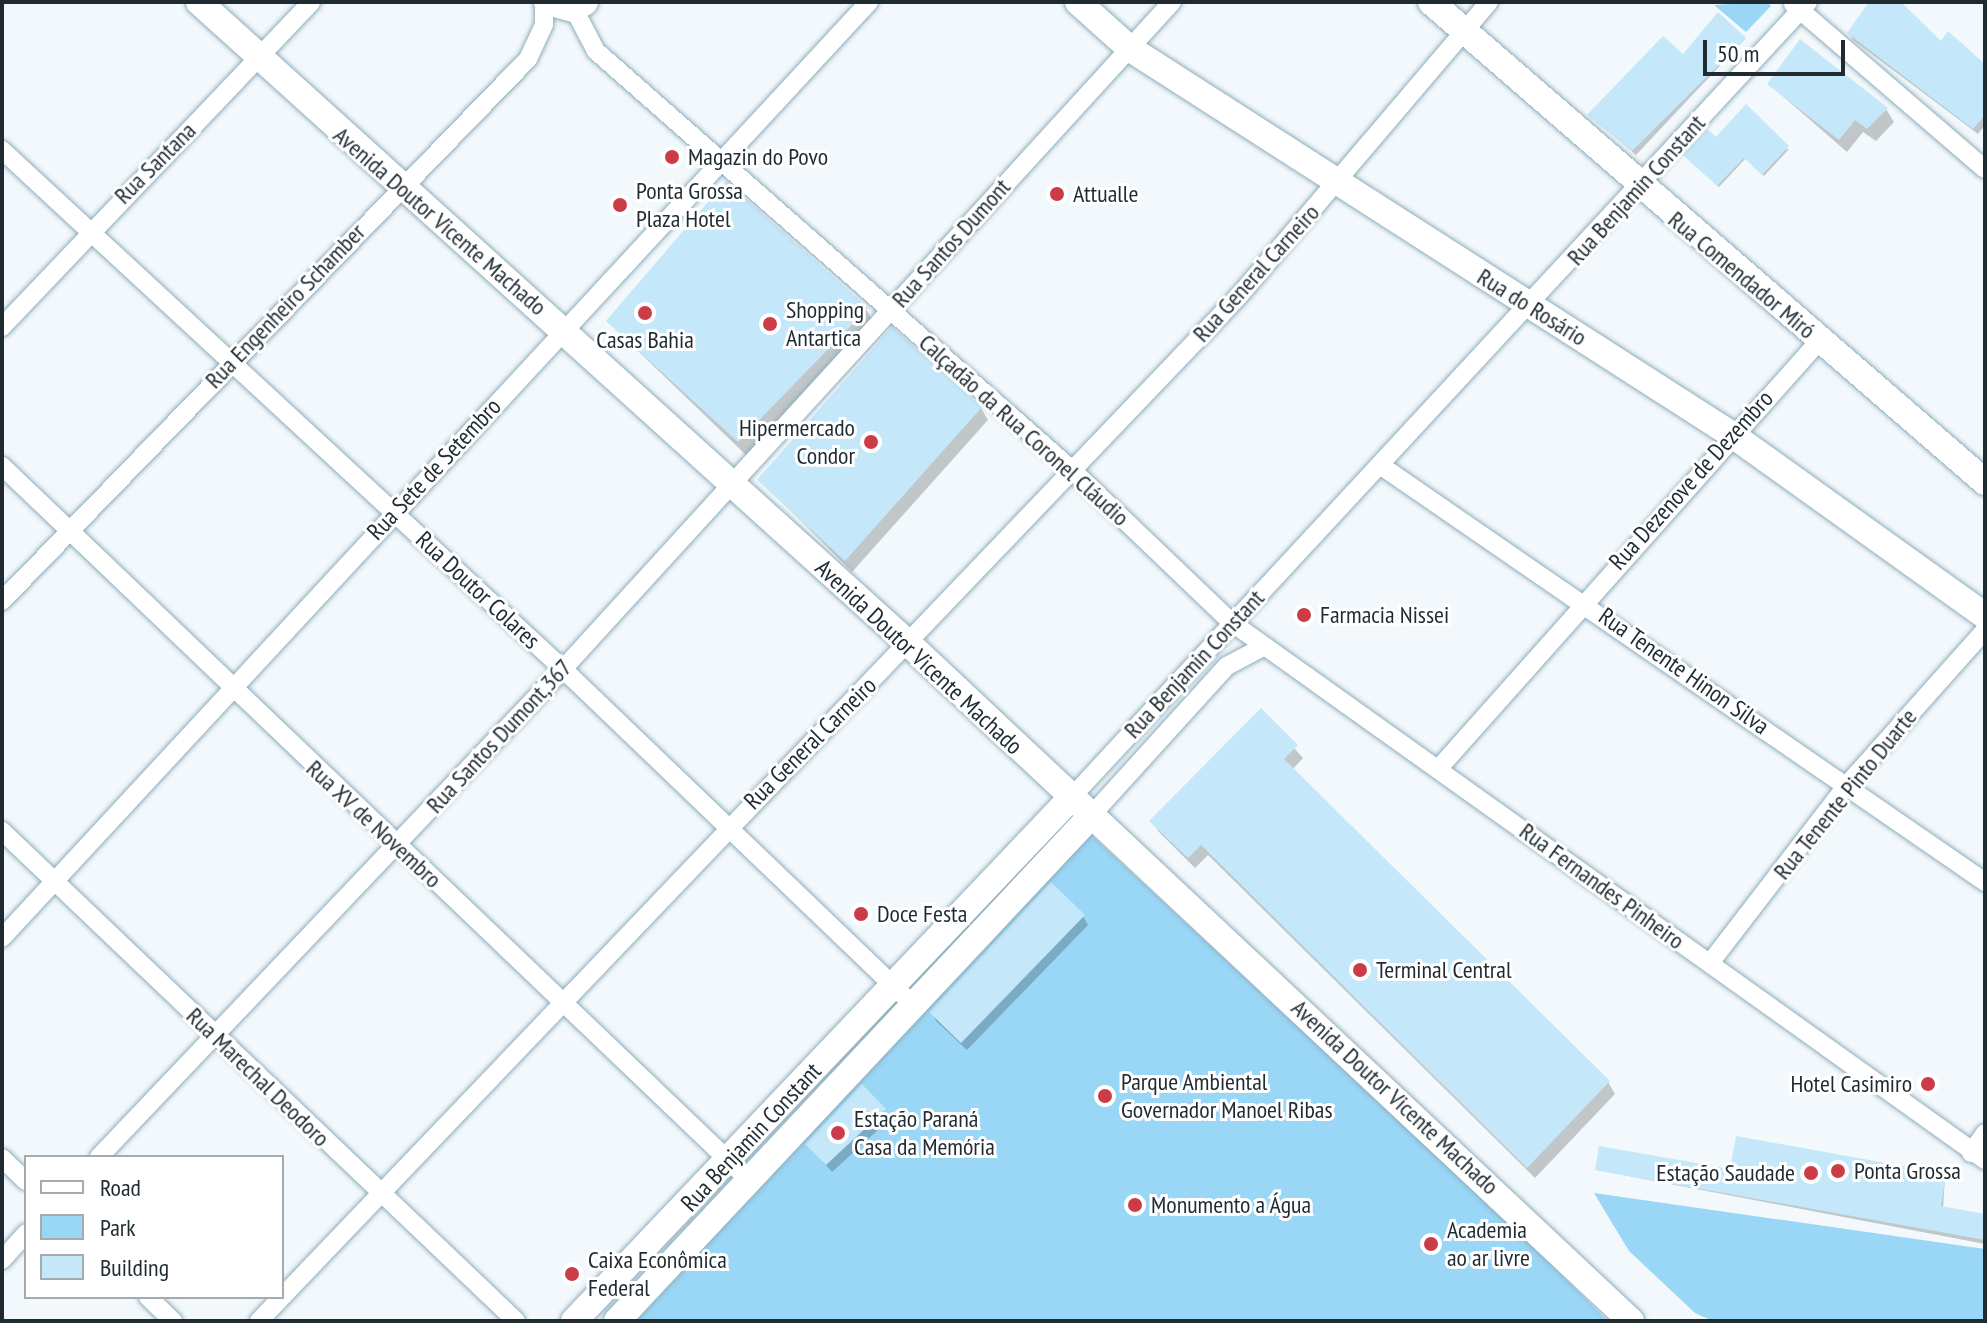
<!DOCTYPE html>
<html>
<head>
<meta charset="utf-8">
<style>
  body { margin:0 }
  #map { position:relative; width:1987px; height:1323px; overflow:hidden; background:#f2f8fb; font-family:"PT Sans Narrow",sans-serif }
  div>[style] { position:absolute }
  .green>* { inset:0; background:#9ad6f5 }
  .shadow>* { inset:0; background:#0003 }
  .building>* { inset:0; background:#c4e7f9 }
  .roads { filter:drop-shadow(0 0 2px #8eadbd) drop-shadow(0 0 2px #8eadbd) }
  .street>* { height:18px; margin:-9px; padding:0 9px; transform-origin:9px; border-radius:9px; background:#fff }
  .secondary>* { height:26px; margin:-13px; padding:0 13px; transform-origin:13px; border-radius:13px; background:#fff }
  .dots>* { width:22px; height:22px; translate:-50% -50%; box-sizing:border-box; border:4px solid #fff; border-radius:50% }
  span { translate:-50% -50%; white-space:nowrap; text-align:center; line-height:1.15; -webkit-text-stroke:6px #fff; paint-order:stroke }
  .poi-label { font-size:24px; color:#1f2b31 }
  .left { translate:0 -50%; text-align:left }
  .right { translate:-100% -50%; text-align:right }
  .street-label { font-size:24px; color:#1f2b31 }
  .frame { position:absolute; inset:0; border:4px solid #1f2b31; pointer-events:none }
  .legend { position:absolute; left:24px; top:1155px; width:260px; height:144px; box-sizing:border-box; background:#fff; border:2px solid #a5aaad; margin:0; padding:10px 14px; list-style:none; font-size:24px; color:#1f2b31 }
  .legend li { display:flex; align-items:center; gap:16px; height:40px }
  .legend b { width:40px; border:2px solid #a5aaad }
  .scale { position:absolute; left:1703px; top:40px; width:142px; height:36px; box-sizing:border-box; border:4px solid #1f2b31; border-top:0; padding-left:10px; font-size:24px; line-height:28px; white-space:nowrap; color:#1f2b31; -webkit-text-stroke:6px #fff; paint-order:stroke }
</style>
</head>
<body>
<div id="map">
  <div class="green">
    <i style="clip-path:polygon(1767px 2px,1771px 6px,1746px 32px,1714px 5px)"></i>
    <i style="clip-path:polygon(1089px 833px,1505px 1219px,1608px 1321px,636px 1321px)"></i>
    <i style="clip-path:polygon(1594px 1193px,1985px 1249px,1985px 1321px,1713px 1321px,1695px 1313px,1629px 1251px)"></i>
  </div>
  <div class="shadow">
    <i style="clip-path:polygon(1872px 2px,1898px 2px,1941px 44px,1985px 67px,1985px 125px,1978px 134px,1853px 40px,1849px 33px)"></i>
    <i style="clip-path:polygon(1745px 39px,1636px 155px,1589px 115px,1683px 57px)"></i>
    <i style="clip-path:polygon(1770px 85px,1886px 109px,1894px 122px,1876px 141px,1863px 132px,1847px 152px)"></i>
    <i style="clip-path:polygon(1789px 149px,1764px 176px,1746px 158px,1719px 187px,1686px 157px)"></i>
    <i style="clip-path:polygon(866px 309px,875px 324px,748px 457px,608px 322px)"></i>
    <i style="clip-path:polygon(981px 408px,988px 420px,852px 572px,760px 480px)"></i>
    <i style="clip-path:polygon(1261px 711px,1303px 758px,1292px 770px,1608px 1082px,1615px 1094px,1535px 1178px,1208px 855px,1195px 868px,1159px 832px,1152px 821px)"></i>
    <i style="clip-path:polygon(1083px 916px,1088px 925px,967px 1050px,936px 1021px,932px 1012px)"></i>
    <i style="clip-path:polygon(862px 1087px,890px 1119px,832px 1172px,807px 1144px)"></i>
    <i style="clip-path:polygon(1597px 1170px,1945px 1176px,1943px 1209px,1985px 1216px,1985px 1244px)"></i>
  </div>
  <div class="building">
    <i style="clip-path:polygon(1869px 2px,1901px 2px,1941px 41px,1948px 31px,1985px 64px,1985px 115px,1973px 129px,1847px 33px)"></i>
    <i style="clip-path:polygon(1718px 12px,1746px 38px,1632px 151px,1587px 115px,1663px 36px,1683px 54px)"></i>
    <i style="clip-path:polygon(1800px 39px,1888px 108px,1867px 129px,1855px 120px,1839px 140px,1767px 84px)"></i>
    <i style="clip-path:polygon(1746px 104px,1789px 146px,1762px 175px,1744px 158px,1717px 186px,1683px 155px,1707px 129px,1716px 137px)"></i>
    <i style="clip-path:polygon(726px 181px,868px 308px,738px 442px,606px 321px)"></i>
    <i style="clip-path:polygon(892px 327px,982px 407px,845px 561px,757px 480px)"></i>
    <i style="clip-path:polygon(1261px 708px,1298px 745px,1284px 759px,1610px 1081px,1527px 1168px,1201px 845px,1188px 858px,1149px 821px)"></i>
    <i style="clip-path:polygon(1051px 882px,1085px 915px,961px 1043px,929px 1012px)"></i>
    <i style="clip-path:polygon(862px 1084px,886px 1109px,826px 1165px,805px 1144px)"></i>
    <i style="clip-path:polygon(1736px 1136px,1946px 1174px,1941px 1206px,1985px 1214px,1985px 1240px,1595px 1170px,1599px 1146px,1730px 1169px)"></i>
  </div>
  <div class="roads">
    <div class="street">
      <i style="left:1793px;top:4px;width:253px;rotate:40.7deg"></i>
      <i style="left:574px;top:9px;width:47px;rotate:62.4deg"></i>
      <i style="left:596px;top:51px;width:633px;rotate:41.35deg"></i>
      <i style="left:1071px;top:469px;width:221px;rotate:43.7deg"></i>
      <i style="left:1231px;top:622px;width:926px;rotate:35.51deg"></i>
      <i style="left:2px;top:150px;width:764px;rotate:42.77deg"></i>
      <i style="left:563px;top:669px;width:484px;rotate:43.8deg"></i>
      <i style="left:2px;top:327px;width:448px;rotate:-46.4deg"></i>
      <i style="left:1380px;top:465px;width:735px;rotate:34.58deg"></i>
      <i style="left:2px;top:466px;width:1033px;rotate:43.71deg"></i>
      <i style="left:2px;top:601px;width:755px;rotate:-45.86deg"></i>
      <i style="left:528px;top:59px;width:38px;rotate:-65deg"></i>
      <i style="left:544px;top:24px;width:22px;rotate:-90deg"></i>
      <i style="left:1439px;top:768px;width:573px;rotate:-48.32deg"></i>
      <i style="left:1070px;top:799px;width:1086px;rotate:-47.2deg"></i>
      <i style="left:1089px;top:818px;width:205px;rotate:-47.8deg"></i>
      <i style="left:1227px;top:666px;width:40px;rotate:-28deg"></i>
      <i style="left:2px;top:831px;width:710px;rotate:43.63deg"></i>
      <i style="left:2px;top:938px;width:1276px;rotate:-47.19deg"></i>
      <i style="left:1710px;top:963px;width:225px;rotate:-52.4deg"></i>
      <i style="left:1847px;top:785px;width:208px;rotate:-48.3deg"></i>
      <i style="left:1971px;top:1153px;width:24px;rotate:-55deg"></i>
      <i style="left:99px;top:1157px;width:673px;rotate:-46.44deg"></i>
      <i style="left:563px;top:669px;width:903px;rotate:-47.6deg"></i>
      <i style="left:2px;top:1158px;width:33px;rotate:44deg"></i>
      <i style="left:2px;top:1260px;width:36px;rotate:-48deg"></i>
      <i style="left:148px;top:1297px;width:35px;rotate:44deg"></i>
      <i style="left:259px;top:1321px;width:1417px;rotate:-46.29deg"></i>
      <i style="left:1238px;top:297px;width:387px;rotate:-49.6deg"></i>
    </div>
    <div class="secondary">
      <i style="left:199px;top:2px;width:956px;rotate:42.12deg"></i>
      <i style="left:908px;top:643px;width:991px;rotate:43.16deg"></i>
      <i style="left:547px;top:2px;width:28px;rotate:15deg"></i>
      <i style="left:574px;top:9px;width:13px;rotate:-32deg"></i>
      <i style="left:1078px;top:2px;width:69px;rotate:42deg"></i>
      <i style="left:1129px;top:48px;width:715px;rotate:32.67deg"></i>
      <i style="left:1731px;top:434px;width:312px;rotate:35.6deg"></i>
      <i style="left:1431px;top:2px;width:733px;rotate:40.91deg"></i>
      <i style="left:574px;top:1321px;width:720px;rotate:-46.46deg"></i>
      <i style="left:617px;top:1321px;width:690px;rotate:-46.82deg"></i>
    </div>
  </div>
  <div class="dots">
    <i style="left:672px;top:157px;background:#cc3c48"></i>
    <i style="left:1057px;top:194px;background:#cc3c48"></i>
    <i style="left:620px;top:205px;background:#cc3c48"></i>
    <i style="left:645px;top:313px;background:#cc3c48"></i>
    <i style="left:770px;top:324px;background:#cc3c48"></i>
    <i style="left:871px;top:442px;background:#cc3c48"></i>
    <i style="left:1304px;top:615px;background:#cc3c48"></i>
    <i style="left:861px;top:914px;background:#cc3c48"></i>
    <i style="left:1360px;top:970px;background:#cc3c48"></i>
    <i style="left:1928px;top:1084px;background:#cc3c48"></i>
    <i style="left:1105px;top:1096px;background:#cc3c48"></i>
    <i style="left:838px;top:1133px;background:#cc3c48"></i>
    <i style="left:1838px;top:1171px;background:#cc3c48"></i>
    <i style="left:1811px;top:1173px;background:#cc3c48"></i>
    <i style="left:1135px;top:1205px;background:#cc3c48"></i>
    <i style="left:1431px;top:1244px;background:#cc3c48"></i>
    <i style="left:572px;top:1274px;background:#cc3c48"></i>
  </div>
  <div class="poi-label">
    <span class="left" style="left:688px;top:157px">Magazin do Povo</span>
    <span class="left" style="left:636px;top:205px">Ponta Grossa<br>Plaza Hotel</span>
    <span class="left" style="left:1073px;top:194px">Attualle</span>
    <span class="left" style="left:786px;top:324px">Shopping<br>Antartica</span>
    <span style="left:645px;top:340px">Casas Bahia</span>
    <span class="right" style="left:855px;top:442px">Hipermercado<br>Condor</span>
    <span class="left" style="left:1320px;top:615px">Farmacia Nissei</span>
    <span class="left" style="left:877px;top:914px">Doce Festa</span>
    <span class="left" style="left:1376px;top:970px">Terminal Central</span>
    <span class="left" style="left:1121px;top:1096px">Parque Ambiental<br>Governador Manoel Ribas</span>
    <span class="right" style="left:1912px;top:1084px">Hotel Casimiro</span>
    <span class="left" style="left:854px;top:1133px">Estação Paraná<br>Casa da Memória</span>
    <span class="left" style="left:1854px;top:1171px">Ponta Grossa</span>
    <span class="right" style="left:1795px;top:1173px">Estação Saudade</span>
    <span class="left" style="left:1151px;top:1205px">Monumento a Água</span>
    <span class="left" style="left:1447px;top:1244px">Academia<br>ao ar livre</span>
    <span class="left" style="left:588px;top:1274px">Caixa Econômica<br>Federal</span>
  </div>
  <div class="street-label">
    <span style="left:155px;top:163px;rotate:-45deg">Rua Santana</span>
    <span style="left:1636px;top:190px;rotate:-48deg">Rua Benjamin Constant</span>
    <span style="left:440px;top:221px;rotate:41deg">Avenida Doutor Vicente Machado</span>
    <span style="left:951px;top:243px;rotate:-48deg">Rua Santos Dumont</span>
    <span style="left:1256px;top:273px;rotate:-48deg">Rua General Carneiro</span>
    <span style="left:1742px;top:275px;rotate:40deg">Rua Comendador Miró</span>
    <span style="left:285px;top:306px;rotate:-46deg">Rua Engenheiro Schamber</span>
    <span style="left:1532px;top:307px;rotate:32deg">Rua do Rosário</span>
    <span style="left:1024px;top:430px;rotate:42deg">Calçadão da Rua Coronel Cláudio</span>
    <span style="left:434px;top:469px;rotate:-47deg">Rua Sete de Setembro</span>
    <span style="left:1691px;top:480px;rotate:-48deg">Rua Dezenove de Dezembro</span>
    <span style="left:478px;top:590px;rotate:43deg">Rua Doutor Colares</span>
    <span style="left:919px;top:657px;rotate:43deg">Avenida Doutor Vicente Machado</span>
    <span style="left:1194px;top:664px;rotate:-47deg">Rua Benjamin Constant</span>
    <span style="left:1684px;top:671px;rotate:35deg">Rua Tenente Hinon Silva</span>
    <span style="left:499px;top:736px;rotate:-47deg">Rua Santos Dumont,367</span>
    <span style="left:810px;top:743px;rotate:-45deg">Rua General Carneiro</span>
    <span style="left:1845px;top:794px;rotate:-51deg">Rua Tenente Pinto Duarte</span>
    <span style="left:374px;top:824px;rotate:43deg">Rua XV de Novembro</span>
    <span style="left:1602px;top:886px;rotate:36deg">Rua Fernandes Pinheiro</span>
    <span style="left:258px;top:1077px;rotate:44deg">Rua Marechal Deodoro</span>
    <span style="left:1395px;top:1097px;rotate:43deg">Avenida Doutor Vicente Machado</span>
    <span style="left:751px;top:1137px;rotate:-47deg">Rua Benjamin Constant</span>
  </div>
  <div class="frame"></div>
  <ul class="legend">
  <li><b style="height:10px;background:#fff"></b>Road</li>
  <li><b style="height:22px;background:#9ad6f5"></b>Park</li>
  <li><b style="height:22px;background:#c4e7f9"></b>Building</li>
  </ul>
  <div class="scale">50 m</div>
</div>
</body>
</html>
